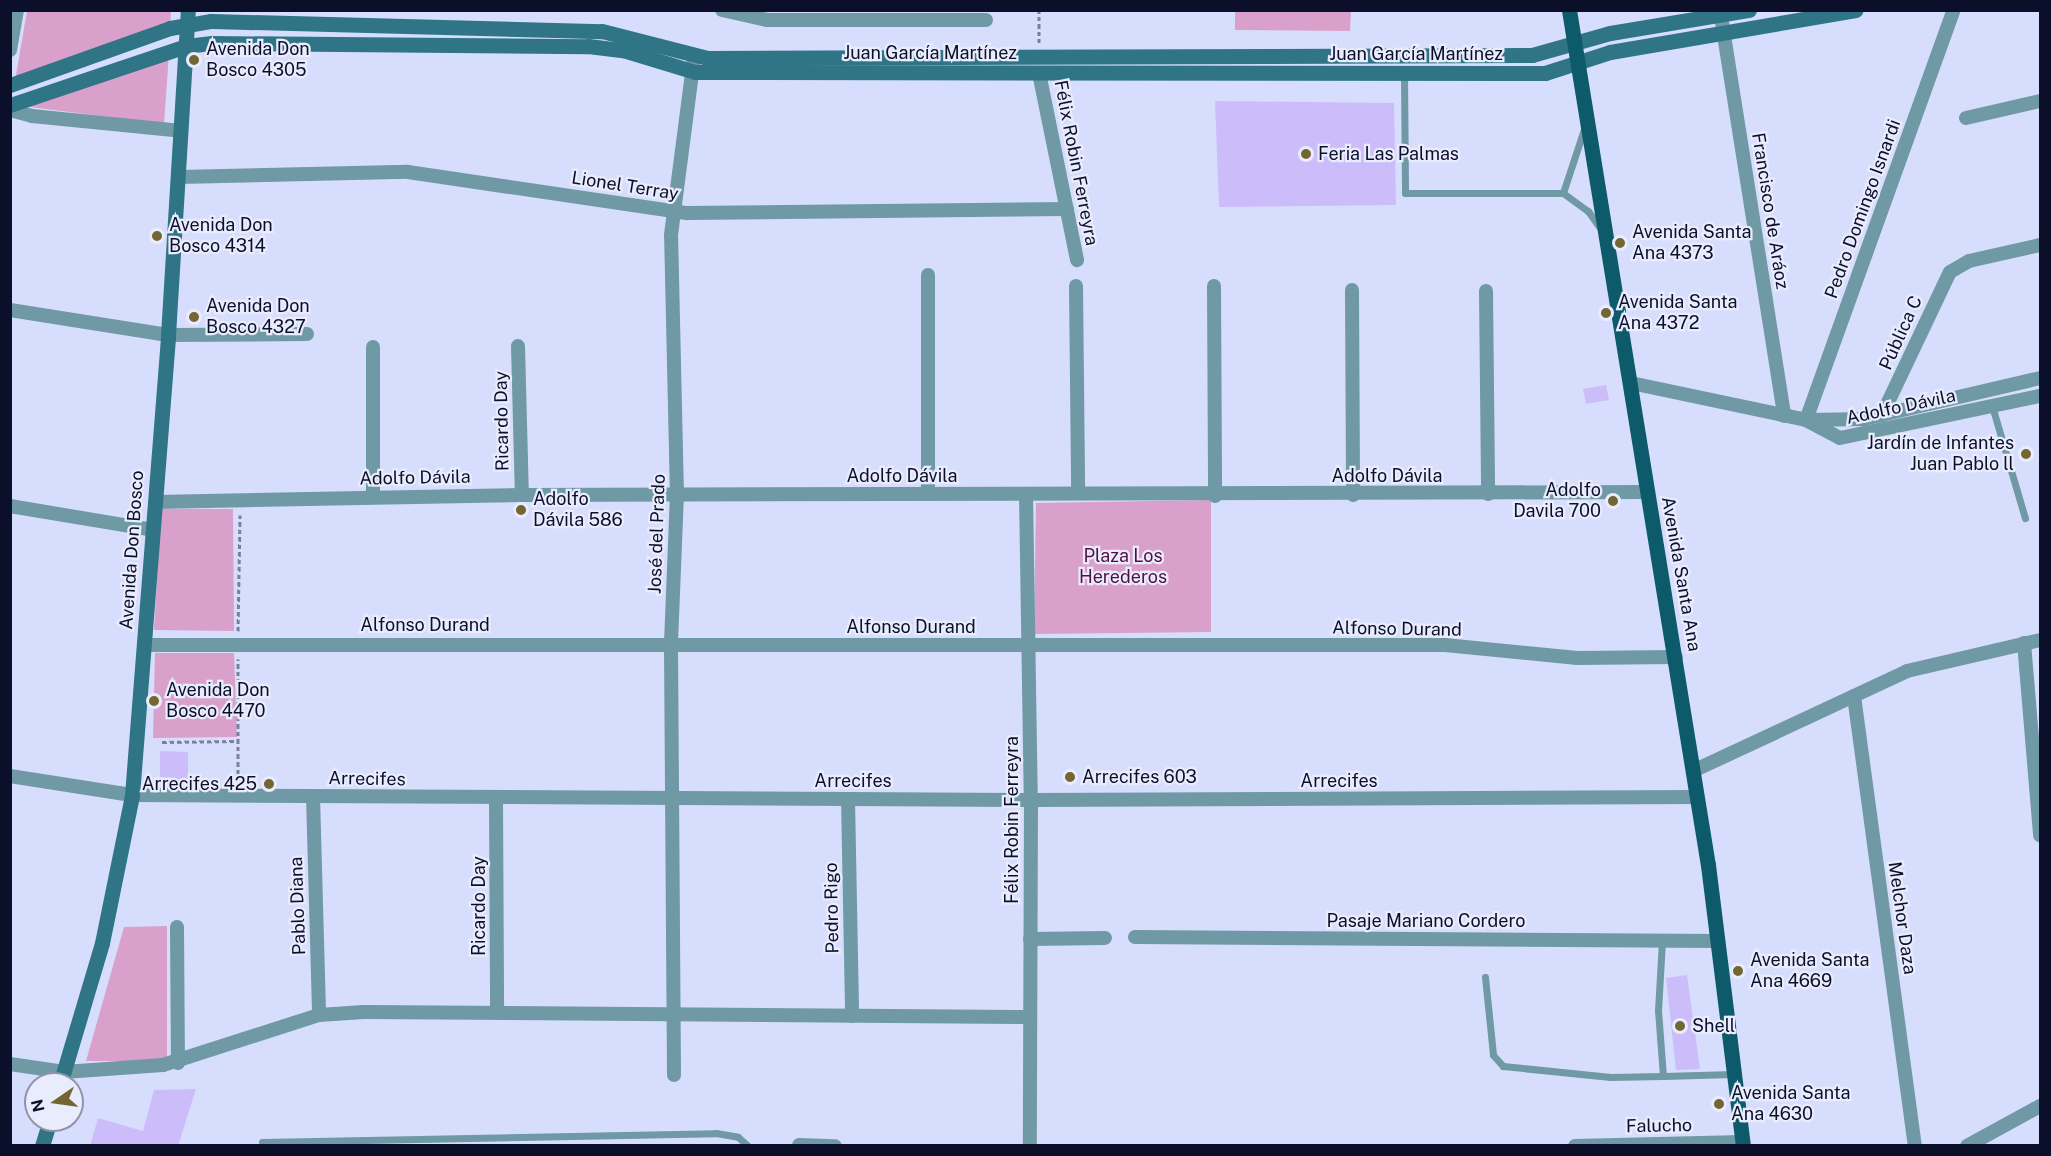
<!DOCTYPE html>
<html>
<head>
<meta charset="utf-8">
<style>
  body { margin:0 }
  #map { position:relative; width:2051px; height:1156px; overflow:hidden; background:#d7defd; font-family:"Public Sans",sans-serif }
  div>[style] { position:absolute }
  .green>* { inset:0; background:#d8a0ca }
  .building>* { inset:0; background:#ccbdfa }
  .path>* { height:3px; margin-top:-1.5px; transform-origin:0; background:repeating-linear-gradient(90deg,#7a7f9c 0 4.5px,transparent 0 7.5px) }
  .lane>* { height:7px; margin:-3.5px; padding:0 3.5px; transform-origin:3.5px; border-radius:3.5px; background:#6f99a4 }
  .street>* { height:14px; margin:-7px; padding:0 7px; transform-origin:7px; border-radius:7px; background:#6f99a4 }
  .secondary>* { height:15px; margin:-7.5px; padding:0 7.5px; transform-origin:7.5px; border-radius:7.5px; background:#307586 }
  .primary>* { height:15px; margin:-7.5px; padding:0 7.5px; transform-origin:7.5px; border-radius:7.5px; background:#0c5a6a }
  .dots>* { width:16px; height:16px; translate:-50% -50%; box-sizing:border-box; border:3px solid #e9ecfc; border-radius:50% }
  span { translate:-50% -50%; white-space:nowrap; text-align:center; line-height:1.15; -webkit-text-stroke:4.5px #e9ecfc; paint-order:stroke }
  .poi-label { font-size:18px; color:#0c0f2a }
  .left { translate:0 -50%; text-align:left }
  .right { translate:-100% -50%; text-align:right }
  .street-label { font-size:18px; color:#0c0f2a }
  .park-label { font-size:18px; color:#550d49 }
  .frame { position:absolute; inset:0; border:12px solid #0c0f2a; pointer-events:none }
  .north { position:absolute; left:24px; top:1072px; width:60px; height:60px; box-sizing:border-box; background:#e9ecfc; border:2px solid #9194a8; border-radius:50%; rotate:257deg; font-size:16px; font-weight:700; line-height:24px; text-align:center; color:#0c0f2a }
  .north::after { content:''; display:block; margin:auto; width:21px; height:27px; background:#736633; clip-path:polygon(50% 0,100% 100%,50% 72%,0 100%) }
</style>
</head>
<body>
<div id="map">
  <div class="green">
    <i style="clip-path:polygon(95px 10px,171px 11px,170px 28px,14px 87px,27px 11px)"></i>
    <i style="clip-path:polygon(1235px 11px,1351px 11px,1350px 31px,1235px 30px)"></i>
    <i style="clip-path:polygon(169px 53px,164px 124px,22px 106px)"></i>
    <i style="clip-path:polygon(1211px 500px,1211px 632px,1034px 634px,1036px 503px)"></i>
    <i style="clip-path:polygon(161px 509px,233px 509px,234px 631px,154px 630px)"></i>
    <i style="clip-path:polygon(155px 653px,234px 653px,237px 737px,153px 738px)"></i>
    <i style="clip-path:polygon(167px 926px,167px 1057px,161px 1061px,86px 1061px,124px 927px)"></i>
  </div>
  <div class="building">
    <i style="clip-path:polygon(1215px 101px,1394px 103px,1396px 205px,1219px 207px)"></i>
    <i style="clip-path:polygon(1606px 385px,1609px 400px,1586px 404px,1583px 389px)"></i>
    <i style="clip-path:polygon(160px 751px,188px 752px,188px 781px,160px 781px)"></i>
    <i style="clip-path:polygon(1687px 975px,1700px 1069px,1676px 1070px,1666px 978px)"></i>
    <i style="clip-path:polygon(196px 1089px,178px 1146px,90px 1146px,98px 1118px,143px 1131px,154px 1090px)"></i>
  </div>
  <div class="path">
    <i style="left:1039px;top:43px;width:33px;rotate:-90deg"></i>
    <i style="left:238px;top:631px;width:116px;rotate:-89deg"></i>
    <i style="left:162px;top:742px;width:76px;rotate:-0.8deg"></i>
    <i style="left:238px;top:781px;width:122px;rotate:-90deg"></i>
  </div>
  <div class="lane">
    <i style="left:1404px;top:74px;width:119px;rotate:89.5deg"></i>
    <i style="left:1405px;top:193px;width:158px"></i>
    <i style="left:1584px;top:129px;width:67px;rotate:108.2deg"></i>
    <i style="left:1563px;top:193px;width:31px;rotate:36deg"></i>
    <i style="left:1588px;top:211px;width:19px;rotate:55deg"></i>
    <i style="left:1992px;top:406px;width:117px;rotate:73.6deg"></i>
    <i style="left:1662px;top:941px;width:69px;rotate:93.3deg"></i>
    <i style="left:1658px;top:1010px;width:66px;rotate:85.7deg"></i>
    <i style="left:1663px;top:1076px;width:71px;rotate:-1.6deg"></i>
    <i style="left:1485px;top:977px;width:78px;rotate:84.1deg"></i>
    <i style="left:1493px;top:1055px;width:15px;rotate:48deg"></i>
    <i style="left:1503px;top:1066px;width:108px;rotate:5.9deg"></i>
    <i style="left:1610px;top:1077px;width:53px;rotate:-1.1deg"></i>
    <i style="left:262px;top:1142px;width:454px;rotate:-1.1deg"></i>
    <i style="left:716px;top:1133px;width:22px;rotate:10deg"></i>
    <i style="left:738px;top:1137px;width:13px;rotate:42deg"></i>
  </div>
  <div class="street">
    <i style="left:722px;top:10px;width:46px;rotate:12.5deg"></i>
    <i style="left:767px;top:20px;width:219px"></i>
    <i style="left:1720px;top:10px;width:411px;rotate:81deg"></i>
    <i style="left:10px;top:50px;width:41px;rotate:-80.1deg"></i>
    <i style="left:1039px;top:73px;width:191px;rotate:78.5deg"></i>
    <i style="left:10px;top:110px;width:23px;rotate:15deg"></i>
    <i style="left:32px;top:116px;width:150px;rotate:5.7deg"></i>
    <i style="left:1966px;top:118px;width:76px;rotate:-12.9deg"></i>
    <i style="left:179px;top:177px;width:229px;rotate:-1.3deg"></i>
    <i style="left:408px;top:172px;width:282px;rotate:8.4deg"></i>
    <i style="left:687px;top:213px;width:380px;rotate:-0.6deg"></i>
    <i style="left:1076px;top:286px;width:207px;rotate:89.4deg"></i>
    <i style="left:1214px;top:286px;width:210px;rotate:89.7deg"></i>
    <i style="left:1352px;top:290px;width:205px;rotate:89.7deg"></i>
    <i style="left:1486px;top:291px;width:203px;rotate:89.4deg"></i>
    <i style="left:10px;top:310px;width:160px;rotate:9deg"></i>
    <i style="left:168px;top:335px;width:139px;rotate:-0.4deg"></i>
    <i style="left:518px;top:346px;width:149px;rotate:88.5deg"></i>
    <i style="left:1631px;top:383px;width:179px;rotate:11.9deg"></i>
    <i style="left:1806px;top:420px;width:38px;rotate:28deg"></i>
    <i style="left:1840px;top:438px;width:204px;rotate:-11.9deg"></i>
    <i style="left:1882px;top:415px;width:158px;rotate:-64.6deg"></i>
    <i style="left:1950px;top:272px;width:22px;rotate:-30deg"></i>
    <i style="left:1969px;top:261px;width:73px;rotate:-12.7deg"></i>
    <i style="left:1806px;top:420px;width:436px;rotate:-70.2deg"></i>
    <i style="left:1808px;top:420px;width:56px;rotate:-1deg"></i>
    <i style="left:1864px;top:419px;width:181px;rotate:-13.1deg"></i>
    <i style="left:928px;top:494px;width:219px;rotate:-90deg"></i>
    <i style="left:1026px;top:494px;width:306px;rotate:89.1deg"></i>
    <i style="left:1031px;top:800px;width:346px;rotate:90.2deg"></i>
    <i style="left:373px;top:497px;width:150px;rotate:-90deg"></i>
    <i style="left:156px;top:502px;width:366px;rotate:-1.1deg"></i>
    <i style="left:522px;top:495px;width:1125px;rotate:-0.15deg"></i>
    <i style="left:10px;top:506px;width:145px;rotate:9.5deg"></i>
    <i style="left:2024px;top:643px;width:193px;rotate:85.2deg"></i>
    <i style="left:145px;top:645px;width:1300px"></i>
    <i style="left:1445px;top:645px;width:133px;rotate:5.6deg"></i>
    <i style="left:1577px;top:658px;width:99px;rotate:-0.6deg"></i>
    <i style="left:1854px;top:696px;width:454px;rotate:82.3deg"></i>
    <i style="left:1693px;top:771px;width:236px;rotate:-25deg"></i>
    <i style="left:1907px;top:671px;width:137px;rotate:-13.1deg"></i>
    <i style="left:10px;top:776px;width:123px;rotate:8.9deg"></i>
    <i style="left:132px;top:795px;width:899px;rotate:0.32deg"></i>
    <i style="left:1031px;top:800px;width:666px;rotate:-0.26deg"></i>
    <i style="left:313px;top:796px;width:219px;rotate:88.4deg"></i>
    <i style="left:496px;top:799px;width:214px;rotate:89.7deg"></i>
    <i style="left:848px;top:799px;width:217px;rotate:88.9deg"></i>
    <i style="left:177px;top:927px;width:136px;rotate:89.6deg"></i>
    <i style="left:1135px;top:937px;width:582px;rotate:0.39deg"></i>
    <i style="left:1030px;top:939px;width:75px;rotate:-0.8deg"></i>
    <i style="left:10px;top:1064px;width:55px;rotate:8.4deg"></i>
    <i style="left:64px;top:1072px;width:99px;rotate:-4deg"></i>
    <i style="left:163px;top:1065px;width:164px;rotate:-17.8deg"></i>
    <i style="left:319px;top:1015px;width:45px;rotate:-3.8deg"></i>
    <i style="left:364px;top:1012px;width:666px;rotate:0.43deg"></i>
    <i style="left:674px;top:1075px;width:432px;rotate:-90.4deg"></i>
    <i style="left:671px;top:643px;width:147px;rotate:-87.7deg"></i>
    <i style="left:677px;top:496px;width:261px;rotate:-91.3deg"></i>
    <i style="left:671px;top:235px;width:179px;rotate:-82.6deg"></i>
    <i style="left:799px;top:1145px;width:36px;rotate:2deg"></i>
    <i style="left:1575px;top:1146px;width:168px;rotate:-1.4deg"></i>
    <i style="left:1967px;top:1146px;width:83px;rotate:-28.7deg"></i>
  </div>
  <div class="secondary">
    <i style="left:10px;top:85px;width:170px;rotate:-19.6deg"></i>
    <i style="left:170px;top:28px;width:42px;rotate:-9.7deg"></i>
    <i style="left:211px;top:21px;width:391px;rotate:1.5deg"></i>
    <i style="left:602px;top:31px;width:108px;rotate:14.4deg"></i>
    <i style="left:707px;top:58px;width:825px;rotate:-0.21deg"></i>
    <i style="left:1532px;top:55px;width:81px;rotate:-15.8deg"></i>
    <i style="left:1610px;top:33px;width:141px;rotate:-9.4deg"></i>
    <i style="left:10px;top:105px;width:186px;rotate:-18.5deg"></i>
    <i style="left:186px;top:46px;width:26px;rotate:-7deg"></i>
    <i style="left:212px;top:43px;width:376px;rotate:0.5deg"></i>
    <i style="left:588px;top:46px;width:35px;rotate:7deg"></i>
    <i style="left:623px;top:50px;width:75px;rotate:17deg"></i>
    <i style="left:695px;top:72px;width:850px;rotate:0.07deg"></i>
    <i style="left:1545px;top:73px;width:68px;rotate:-17.9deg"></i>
    <i style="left:1610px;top:52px;width:249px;rotate:-9.7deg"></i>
    <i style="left:60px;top:1084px;width:147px;rotate:-73.4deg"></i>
    <i style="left:102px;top:943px;width:151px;rotate:-78.5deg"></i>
    <i style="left:132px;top:795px;width:461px;rotate:-85.5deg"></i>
    <i style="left:168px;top:335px;width:326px;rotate:-86.5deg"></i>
    <i style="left:42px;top:1146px;width:27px;rotate:-73deg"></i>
  </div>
  <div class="primary">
    <i style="left:1569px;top:10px;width:866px;rotate:80.77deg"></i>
    <i style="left:1708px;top:865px;width:283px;rotate:82.9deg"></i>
  </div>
  <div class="dots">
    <i style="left:194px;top:60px;background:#736633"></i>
    <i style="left:1306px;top:154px;background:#736633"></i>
    <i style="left:157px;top:236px;background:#736633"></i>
    <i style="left:1620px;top:243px;background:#736633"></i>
    <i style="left:1606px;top:313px;background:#736633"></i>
    <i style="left:194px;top:317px;background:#736633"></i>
    <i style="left:2026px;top:454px;background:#736633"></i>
    <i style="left:1613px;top:501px;background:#736633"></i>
    <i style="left:521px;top:510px;background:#736633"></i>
    <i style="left:154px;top:701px;background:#736633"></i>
    <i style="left:1070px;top:777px;background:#736633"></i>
    <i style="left:269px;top:784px;background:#736633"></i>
    <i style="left:1738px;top:971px;background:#736633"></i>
    <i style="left:1680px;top:1026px;background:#736633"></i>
    <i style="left:1719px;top:1104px;background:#736633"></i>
  </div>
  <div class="poi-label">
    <span class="left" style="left:206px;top:60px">Avenida Don<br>Bosco 4305</span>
    <span class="left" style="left:1318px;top:154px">Feria Las Palmas</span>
    <span class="left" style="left:169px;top:236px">Avenida Don<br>Bosco 4314</span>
    <span class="left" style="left:1632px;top:243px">Avenida Santa<br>Ana 4373</span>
    <span class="left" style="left:1618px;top:313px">Avenida Santa<br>Ana 4372</span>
    <span class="left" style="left:206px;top:317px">Avenida Don<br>Bosco 4327</span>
    <span class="right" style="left:2014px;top:454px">Jardín de Infantes<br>Juan Pablo ll</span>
    <span class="right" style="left:1601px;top:501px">Adolfo<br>Davila 700</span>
    <span class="left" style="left:533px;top:510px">Adolfo<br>Dávila 586</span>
    <span class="left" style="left:166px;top:701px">Avenida Don<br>Bosco 4470</span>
    <span class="left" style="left:1082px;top:777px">Arrecifes 603</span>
    <span class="right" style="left:257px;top:784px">Arrecifes 425</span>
    <span class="left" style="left:1750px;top:971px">Avenida Santa<br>Ana 4669</span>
    <span class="left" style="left:1692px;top:1026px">Shell</span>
    <span class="left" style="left:1731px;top:1104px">Avenida Santa<br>Ana 4630</span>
  </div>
  <div class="street-label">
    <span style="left:930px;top:53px">Juan García Martínez</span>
    <span style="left:1416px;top:54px">Juan García Martínez</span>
    <span style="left:1076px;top:163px;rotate:79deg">Félix Robin Ferreyra</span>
    <span style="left:625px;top:186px;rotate:9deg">Lionel Terray</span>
    <span style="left:1863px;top:209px;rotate:-70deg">Pedro Domingo Isnardi</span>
    <span style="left:1770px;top:211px;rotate:81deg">Francisco de Aráoz</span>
    <span style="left:1901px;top:333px;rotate:-66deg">Pública C</span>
    <span style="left:1901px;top:407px;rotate:-12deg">Adolfo Dávila</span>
    <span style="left:502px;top:421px;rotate:-91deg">Ricardo Day</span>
    <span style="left:902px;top:476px">Adolfo Dávila</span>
    <span style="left:1387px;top:476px">Adolfo Dávila</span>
    <span style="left:415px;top:478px;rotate:-1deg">Adolfo Dávila</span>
    <span style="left:657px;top:534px;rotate:-88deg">José del Prado</span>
    <span style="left:132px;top:550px;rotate:-86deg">Avenida Don Bosco</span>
    <span style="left:1681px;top:574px;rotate:80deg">Avenida Santa Ana</span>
    <span style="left:425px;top:625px">Alfonso Durand</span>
    <span style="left:911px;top:627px">Alfonso Durand</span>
    <span style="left:1397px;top:629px;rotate:1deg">Alfonso Durand</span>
    <span style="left:367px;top:779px;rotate:1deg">Arrecifes</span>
    <span style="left:853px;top:781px">Arrecifes</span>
    <span style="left:1339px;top:781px">Arrecifes</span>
    <span style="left:1012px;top:820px;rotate:-90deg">Félix Robin Ferreyra</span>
    <span style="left:298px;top:906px;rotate:-92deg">Pablo Diana</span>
    <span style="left:479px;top:906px;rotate:-90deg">Ricardo Day</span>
    <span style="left:832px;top:908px;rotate:-91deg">Pedro Rigo</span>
    <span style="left:1902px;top:918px;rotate:82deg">Melchor Daza</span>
    <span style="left:1426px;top:921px">Pasaje Mariano Cordero</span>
    <span style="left:1659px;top:1126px;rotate:-1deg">Falucho</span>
  </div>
  <div class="park-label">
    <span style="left:1123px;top:567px">Plaza Los<br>Herederos</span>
  </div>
  <div class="frame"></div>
  <div class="north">N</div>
</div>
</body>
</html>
